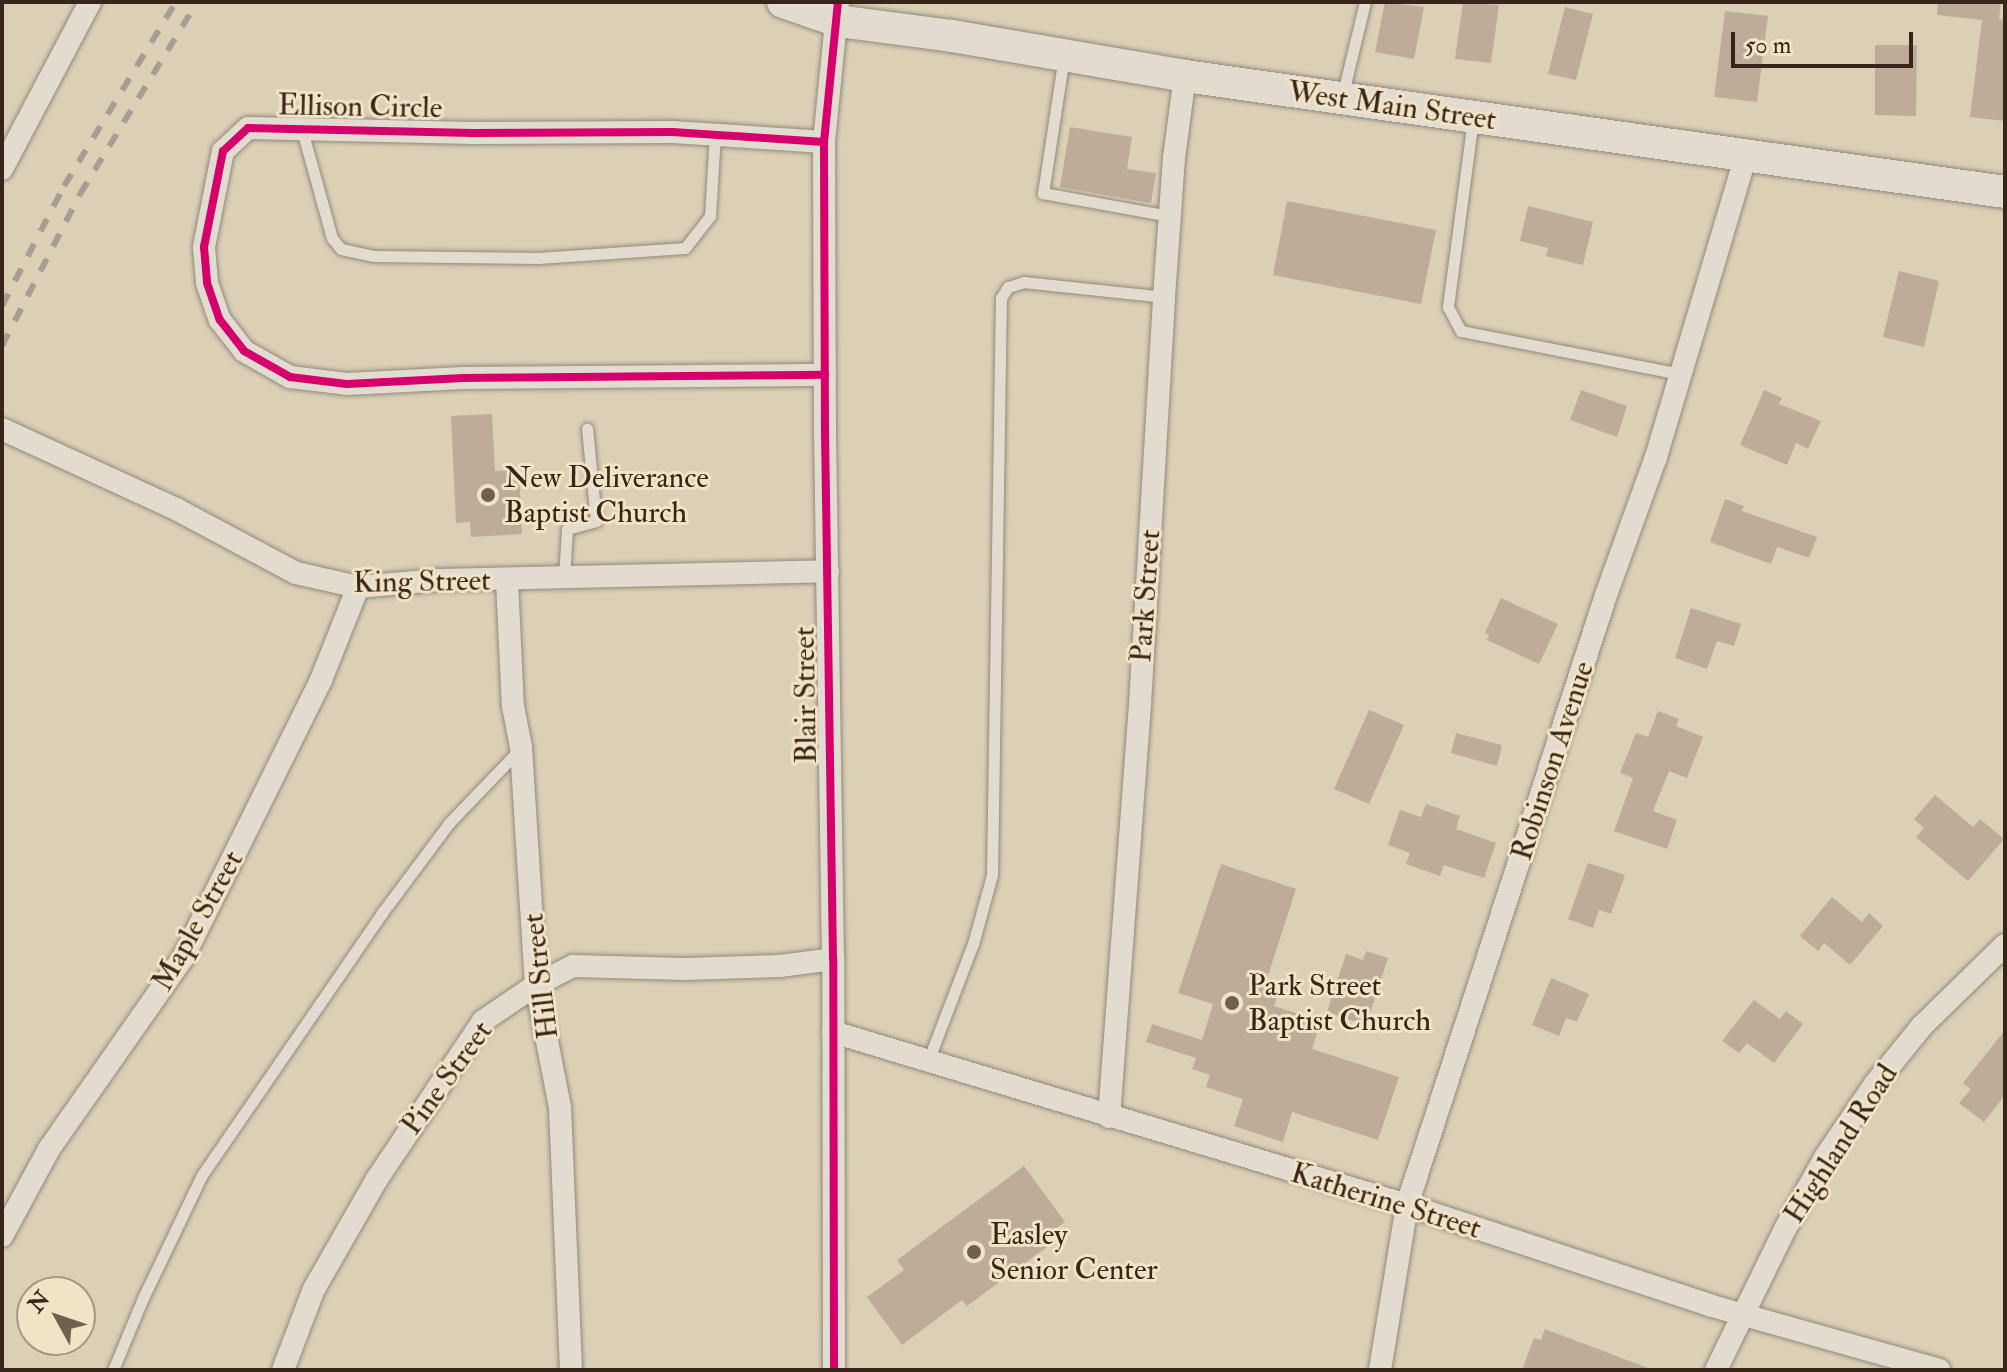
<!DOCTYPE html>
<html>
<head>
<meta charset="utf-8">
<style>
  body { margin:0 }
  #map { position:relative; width:2007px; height:1372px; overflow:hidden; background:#dbcfb6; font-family:"IM FELL Double Pica",serif }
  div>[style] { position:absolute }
  .building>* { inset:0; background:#beac98 }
  .roads { filter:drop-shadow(0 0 2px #92897a) drop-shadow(0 0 2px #92897a) }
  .service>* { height:11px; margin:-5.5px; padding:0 5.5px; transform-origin:5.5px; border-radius:5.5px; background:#e2dcd0 }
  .minor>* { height:22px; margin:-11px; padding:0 11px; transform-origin:11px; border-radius:11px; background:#e2dcd0 }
  .secondary>* { height:32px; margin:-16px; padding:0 16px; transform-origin:16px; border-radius:16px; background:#e2dcd0 }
  .rail>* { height:6px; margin-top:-3px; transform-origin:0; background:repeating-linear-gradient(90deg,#a59e93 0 14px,transparent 0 28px) }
  .cycleway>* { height:8px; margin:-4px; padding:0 4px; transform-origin:4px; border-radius:4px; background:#d6006c }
  .dots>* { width:22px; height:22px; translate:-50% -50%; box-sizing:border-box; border:4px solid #f1e3c6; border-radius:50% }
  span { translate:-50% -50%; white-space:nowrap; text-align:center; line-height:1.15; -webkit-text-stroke:6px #f1e3c6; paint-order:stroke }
  .street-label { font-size:30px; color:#382519 }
  .poi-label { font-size:30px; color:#382519 }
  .left { translate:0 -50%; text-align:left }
  .frame { position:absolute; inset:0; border:4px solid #382519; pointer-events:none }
  .north { position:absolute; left:16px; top:1276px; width:80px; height:80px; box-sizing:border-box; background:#f1e3c6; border:2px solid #a79781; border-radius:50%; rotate:310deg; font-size:22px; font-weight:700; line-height:32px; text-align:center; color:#382519 }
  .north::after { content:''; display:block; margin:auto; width:28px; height:36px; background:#716050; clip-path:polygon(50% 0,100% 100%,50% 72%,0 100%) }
  .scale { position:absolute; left:1731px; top:32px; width:182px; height:36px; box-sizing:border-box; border:4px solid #382519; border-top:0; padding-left:10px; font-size:24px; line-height:28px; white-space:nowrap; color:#382519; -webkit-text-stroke:6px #f1e3c6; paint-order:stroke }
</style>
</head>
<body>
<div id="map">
  <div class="building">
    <i style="clip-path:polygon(1385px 2px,1424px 7px,1414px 59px,1375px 52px)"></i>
    <i style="clip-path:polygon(1463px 2px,1499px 5px,1491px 63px,1455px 59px)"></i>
    <i style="clip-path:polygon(1938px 2px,2001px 2px,1999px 19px,2005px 20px,2005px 121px,1970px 117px,1982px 20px,1937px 15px)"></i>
    <i style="clip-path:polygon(1565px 7px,1593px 14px,1576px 80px,1548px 74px)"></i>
    <i style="clip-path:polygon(1725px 11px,1768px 16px,1757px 102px,1714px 97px)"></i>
    <i style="clip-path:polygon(1875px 45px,1917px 45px,1916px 116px,1875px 115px)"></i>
    <i style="clip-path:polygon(1070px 127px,1132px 137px,1127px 169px,1156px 173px,1151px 203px,1060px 187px)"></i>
    <i style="clip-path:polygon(1287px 201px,1436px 230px,1421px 304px,1273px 275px)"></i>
    <i style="clip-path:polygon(1528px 206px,1593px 222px,1583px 265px,1546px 256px,1548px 248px,1520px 241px)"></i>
    <i style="clip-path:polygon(1899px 271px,1939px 281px,1924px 347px,1883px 337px)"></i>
    <i style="clip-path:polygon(1581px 390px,1627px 406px,1617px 437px,1570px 420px)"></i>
    <i style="clip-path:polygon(1764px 390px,1782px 398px,1779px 404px,1821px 421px,1808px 449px,1796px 443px,1787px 465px,1740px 445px)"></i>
    <i style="clip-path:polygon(492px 414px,495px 471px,519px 470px,522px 534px,471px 537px,470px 522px,456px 523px,451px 416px)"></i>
    <i style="clip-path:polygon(1725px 499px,1744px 506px,1742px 511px,1817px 537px,1809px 558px,1777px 547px,1771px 564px,1710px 542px)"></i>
    <i style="clip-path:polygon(1501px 598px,1558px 624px,1539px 664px,1487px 640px,1489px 634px,1485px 633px)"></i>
    <i style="clip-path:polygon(1691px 608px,1741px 624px,1734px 646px,1717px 641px,1707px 669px,1675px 658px)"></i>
    <i style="clip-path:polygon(1369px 710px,1404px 725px,1369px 804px,1334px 789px)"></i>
    <i style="clip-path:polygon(1658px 711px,1679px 719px,1676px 726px,1703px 737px,1687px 778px,1669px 771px,1653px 811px,1677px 820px,1667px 849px,1614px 831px,1633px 778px,1620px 773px,1636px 733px,1648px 737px)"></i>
    <i style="clip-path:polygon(1456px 733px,1502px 745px,1497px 766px,1451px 753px)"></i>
    <i style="clip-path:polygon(1935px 795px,1973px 827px,1980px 819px,2004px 839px,1968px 881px,1916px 837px,1924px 828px,1914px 819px)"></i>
    <i style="clip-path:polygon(1426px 804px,1460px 816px,1456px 829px,1496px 843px,1484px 878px,1444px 865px,1440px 876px,1406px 864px,1410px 853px,1388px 845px,1400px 810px,1421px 817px)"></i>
    <i style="clip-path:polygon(1588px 863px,1625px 875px,1611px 914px,1599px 910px,1593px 928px,1568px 919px)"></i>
    <i style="clip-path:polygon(1221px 864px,1296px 889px,1264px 988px,1278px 993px,1274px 1006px,1321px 1021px,1312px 1049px,1399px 1077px,1378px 1140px,1292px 1112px,1283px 1142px,1234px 1126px,1243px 1099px,1206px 1087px,1210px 1075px,1192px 1069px,1196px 1058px,1146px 1042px,1152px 1024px,1202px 1040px,1213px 1004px,1178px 993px)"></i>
    <i style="clip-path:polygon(1832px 897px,1862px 922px,1869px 913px,1883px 926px,1850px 965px,1824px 943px,1818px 951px,1800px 936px)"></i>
    <i style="clip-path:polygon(1366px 951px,1388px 958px,1370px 1013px,1365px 1011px,1360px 1023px,1327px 1012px,1346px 954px,1363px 960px)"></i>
    <i style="clip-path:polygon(1551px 978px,1589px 994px,1577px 1022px,1566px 1018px,1559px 1036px,1532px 1025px)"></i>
    <i style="clip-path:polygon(1754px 1000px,1780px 1019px,1786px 1011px,1803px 1024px,1774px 1063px,1747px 1043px,1739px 1053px,1722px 1041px)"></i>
    <i style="clip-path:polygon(2005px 1030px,2005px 1095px,1984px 1122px,1959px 1103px,1971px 1089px,1963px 1083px)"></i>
    <i style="clip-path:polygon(1024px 1166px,1065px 1222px,1045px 1236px,1051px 1244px,967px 1306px,962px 1300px,902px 1345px,867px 1297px,904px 1270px,897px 1260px)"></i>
    <i style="clip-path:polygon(1545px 1329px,1648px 1368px,1648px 1370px,1522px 1370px,1534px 1338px,1541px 1340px)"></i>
  </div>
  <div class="roads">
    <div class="service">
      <i style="left:1064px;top:56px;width:139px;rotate:98.7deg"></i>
      <i style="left:1043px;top:193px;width:129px;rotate:10.3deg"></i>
      <i style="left:1342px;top:97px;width:98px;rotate:-76.4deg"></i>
      <i style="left:1473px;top:119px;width:190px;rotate:97.6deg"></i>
      <i style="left:1448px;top:307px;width:27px;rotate:62deg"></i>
      <i style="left:1461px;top:331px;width:223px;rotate:11.1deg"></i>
      <i style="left:302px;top:130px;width:112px;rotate:74.5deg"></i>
      <i style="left:332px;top:238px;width:14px;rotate:51deg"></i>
      <i style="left:341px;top:249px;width:34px;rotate:12deg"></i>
      <i style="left:374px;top:256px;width:164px;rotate:0.7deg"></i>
      <i style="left:538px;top:258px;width:147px;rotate:-3.9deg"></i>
      <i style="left:685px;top:248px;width:41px;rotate:-52deg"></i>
      <i style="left:710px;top:216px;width:81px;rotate:-86.5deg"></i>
      <i style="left:564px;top:577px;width:48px;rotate:-86.4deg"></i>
      <i style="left:567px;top:529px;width:30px;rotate:-15deg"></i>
      <i style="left:596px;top:521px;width:93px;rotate:-95.5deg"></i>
      <i style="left:928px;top:1061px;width:125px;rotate:-69deg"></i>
      <i style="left:973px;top:944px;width:72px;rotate:-74.6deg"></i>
      <i style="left:992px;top:875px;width:577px;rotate:-89.11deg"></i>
      <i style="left:1001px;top:298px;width:13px;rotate:-58deg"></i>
      <i style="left:1008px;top:287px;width:17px;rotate:-17deg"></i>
      <i style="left:1024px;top:282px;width:141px;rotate:6.1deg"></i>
      <i style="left:113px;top:1370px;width:78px;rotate:-67.4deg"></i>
      <i style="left:143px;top:1298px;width:136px;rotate:-64.4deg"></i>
      <i style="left:202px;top:1175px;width:318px;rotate:-55.5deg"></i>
      <i style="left:382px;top:913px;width:112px;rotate:-53.3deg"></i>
      <i style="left:449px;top:823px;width:103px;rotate:-46.2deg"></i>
    </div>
    <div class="minor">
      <i style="left:824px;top:142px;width:152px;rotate:-176.2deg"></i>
      <i style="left:672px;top:132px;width:199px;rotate:179.7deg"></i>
      <i style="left:473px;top:133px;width:225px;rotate:-178.7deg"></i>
      <i style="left:248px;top:128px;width:34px;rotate:137deg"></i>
      <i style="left:223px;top:151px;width:98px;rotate:101.2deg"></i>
      <i style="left:204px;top:247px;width:36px;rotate:85deg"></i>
      <i style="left:207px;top:283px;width:39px;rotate:71deg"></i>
      <i style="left:220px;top:320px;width:39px;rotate:52deg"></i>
      <i style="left:244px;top:351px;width:53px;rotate:29.5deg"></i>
      <i style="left:290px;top:377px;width:57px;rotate:7deg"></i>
      <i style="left:347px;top:384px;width:116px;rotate:-3deg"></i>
      <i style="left:463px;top:378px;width:362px;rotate:-0.5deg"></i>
      <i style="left:2px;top:169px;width:189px;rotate:-62.2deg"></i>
      <i style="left:2px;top:429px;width:192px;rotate:24.7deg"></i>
      <i style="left:176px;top:509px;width:136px;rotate:28.1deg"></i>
      <i style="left:296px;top:573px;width:64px;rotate:12.7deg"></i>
      <i style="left:358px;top:587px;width:80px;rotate:-5deg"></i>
      <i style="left:438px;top:580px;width:390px;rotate:-1.3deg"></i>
      <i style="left:507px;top:581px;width:125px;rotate:87.3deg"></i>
      <i style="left:513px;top:706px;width:42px;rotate:79deg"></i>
      <i style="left:521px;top:747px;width:238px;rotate:86.4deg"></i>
      <i style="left:536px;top:985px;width:124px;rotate:78.9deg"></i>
      <i style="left:560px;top:1107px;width:263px;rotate:87.6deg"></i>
      <i style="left:833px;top:1032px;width:600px;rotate:16.77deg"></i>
      <i style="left:1407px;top:1205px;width:321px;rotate:18.3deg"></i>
      <i style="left:1712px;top:1306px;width:236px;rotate:15.7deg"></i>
      <i style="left:1109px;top:1117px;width:414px;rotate:-85.7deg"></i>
      <i style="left:1140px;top:704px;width:408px;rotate:-86.6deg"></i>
      <i style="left:1164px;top:297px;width:139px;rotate:-85.9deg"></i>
      <i style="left:1174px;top:158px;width:83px;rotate:-82.4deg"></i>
      <i style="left:2px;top:1236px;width:99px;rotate:-61.6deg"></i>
      <i style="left:49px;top:1149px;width:236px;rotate:-55deg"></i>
      <i style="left:184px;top:956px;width:308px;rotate:-63.6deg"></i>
      <i style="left:321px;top:680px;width:100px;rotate:-68.3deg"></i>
      <i style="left:283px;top:1370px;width:87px;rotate:-69.1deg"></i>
      <i style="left:314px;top:1289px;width:127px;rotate:-60.2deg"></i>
      <i style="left:377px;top:1179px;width:190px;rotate:-56.1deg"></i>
      <i style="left:483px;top:1021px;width:64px;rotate:-34.2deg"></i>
      <i style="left:536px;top:985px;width:42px;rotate:-27.2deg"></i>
      <i style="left:573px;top:966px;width:112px;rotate:1.5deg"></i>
      <i style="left:685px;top:969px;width:95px;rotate:-1.8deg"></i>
      <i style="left:780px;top:966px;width:53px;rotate:-7.5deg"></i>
      <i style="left:834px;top:1370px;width:411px;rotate:-90.1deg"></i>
      <i style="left:833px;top:959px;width:526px;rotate:-90.87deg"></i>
      <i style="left:825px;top:433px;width:291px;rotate:-90.2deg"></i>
      <i style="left:824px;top:142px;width:141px;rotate:-84.3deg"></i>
      <i style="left:1380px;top:1370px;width:167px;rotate:-80.7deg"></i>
      <i style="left:1407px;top:1205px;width:642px;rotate:-71.93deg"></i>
      <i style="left:1606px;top:595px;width:147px;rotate:-70.1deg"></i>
      <i style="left:1656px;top:457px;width:312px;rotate:-73.4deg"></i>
      <i style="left:1716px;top:1370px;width:157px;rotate:-63.9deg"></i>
      <i style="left:1785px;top:1229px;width:84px;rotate:-60.7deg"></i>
      <i style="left:1826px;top:1156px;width:87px;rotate:-55.8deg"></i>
      <i style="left:1875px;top:1084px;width:75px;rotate:-51deg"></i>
      <i style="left:1922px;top:1026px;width:116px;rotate:-44.3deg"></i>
    </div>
    <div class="secondary">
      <i style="left:783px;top:2px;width:58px;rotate:19.1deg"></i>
      <i style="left:838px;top:21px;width:115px;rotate:7.5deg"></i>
      <i style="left:952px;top:36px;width:236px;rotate:9.7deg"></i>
      <i style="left:1185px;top:76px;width:828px;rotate:8.05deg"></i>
    </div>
  </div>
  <div class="rail">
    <i style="left:2px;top:306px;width:135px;rotate:-62.7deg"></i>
    <i style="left:64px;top:186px;width:215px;rotate:-58.7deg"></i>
    <i style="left:2px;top:346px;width:171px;rotate:-62.8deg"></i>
    <i style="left:80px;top:194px;width:225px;rotate:-58.6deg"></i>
  </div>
  <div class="cycleway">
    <i style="left:824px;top:142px;width:152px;rotate:-176.2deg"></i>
    <i style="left:672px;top:132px;width:199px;rotate:179.7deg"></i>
    <i style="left:473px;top:133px;width:225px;rotate:-178.7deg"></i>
    <i style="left:248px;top:128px;width:34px;rotate:137deg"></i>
    <i style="left:223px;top:151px;width:98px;rotate:101.2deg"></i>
    <i style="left:204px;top:247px;width:36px;rotate:85deg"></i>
    <i style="left:207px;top:283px;width:39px;rotate:71deg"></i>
    <i style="left:220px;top:320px;width:39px;rotate:52deg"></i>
    <i style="left:244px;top:351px;width:53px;rotate:29.5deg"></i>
    <i style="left:290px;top:377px;width:57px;rotate:7deg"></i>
    <i style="left:347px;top:384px;width:116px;rotate:-3deg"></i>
    <i style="left:463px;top:378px;width:362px;rotate:-0.5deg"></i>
    <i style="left:834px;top:1370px;width:411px;rotate:-90.1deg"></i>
    <i style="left:833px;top:959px;width:526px;rotate:-90.87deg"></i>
    <i style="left:825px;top:433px;width:291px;rotate:-90.2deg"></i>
    <i style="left:824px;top:142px;width:141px;rotate:-84.3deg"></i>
  </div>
  <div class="dots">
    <i style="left:488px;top:495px;background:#716050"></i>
    <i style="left:1232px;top:1003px;background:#716050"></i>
    <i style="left:974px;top:1252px;background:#716050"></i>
  </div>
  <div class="street-label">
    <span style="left:1392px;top:106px;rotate:8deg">West Main Street</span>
    <span style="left:360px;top:107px;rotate:1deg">Ellison Circle</span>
    <span style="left:422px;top:582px;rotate:-1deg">King Street</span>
    <span style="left:1146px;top:596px;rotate:-86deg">Park Street</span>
    <span style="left:806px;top:695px;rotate:-91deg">Blair Street</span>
    <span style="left:1553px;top:761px;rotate:-72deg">Robinson Avenue</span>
    <span style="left:198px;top:921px;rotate:-61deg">Maple Street</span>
    <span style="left:541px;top:976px;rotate:-97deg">Hill Street</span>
    <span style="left:447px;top:1078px;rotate:-54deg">Pine Street</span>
    <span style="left:1841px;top:1144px;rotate:-57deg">Highland Road</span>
    <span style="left:1386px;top:1201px;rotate:17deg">Katherine Street</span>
  </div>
  <div class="poi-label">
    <span class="left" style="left:504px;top:495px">New Deliverance<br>Baptist Church</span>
    <span class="left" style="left:1248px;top:1003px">Park Street<br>Baptist Church</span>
    <span class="left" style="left:990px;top:1252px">Easley<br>Senior Center</span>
  </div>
  <div class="frame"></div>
  <div class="north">N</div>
  <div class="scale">50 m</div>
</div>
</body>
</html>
